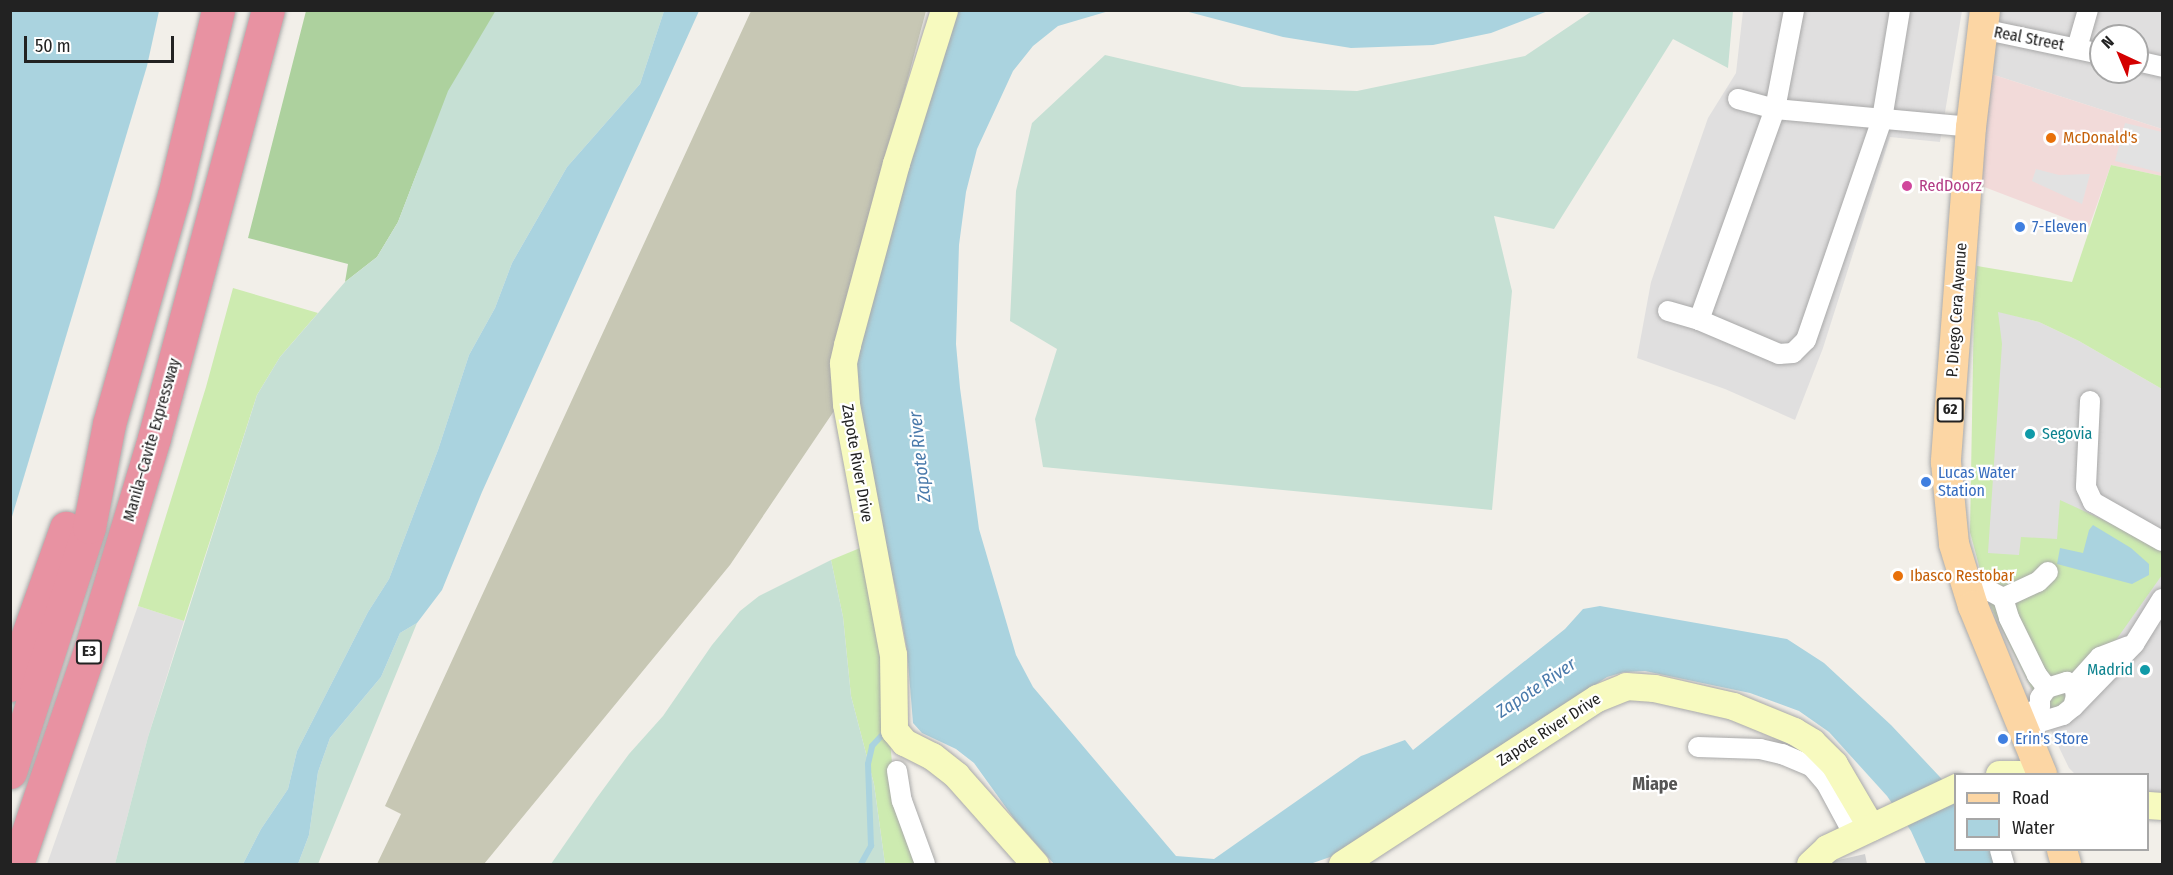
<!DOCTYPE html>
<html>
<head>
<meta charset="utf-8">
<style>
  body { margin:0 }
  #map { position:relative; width:2173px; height:875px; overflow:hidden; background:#f2efe9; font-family:"Fira Sans Condensed",sans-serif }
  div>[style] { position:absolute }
  .residential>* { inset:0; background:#e0dfdf }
  .commercial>* { inset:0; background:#f2dad9 }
  .religious>* { inset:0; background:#d0d0d0 }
  .construction>* { inset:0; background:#c7c7b4 }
  .grass>* { inset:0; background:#cdebb0 }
  .forest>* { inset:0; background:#add19e }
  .wetland>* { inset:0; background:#c6e0d4 }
  .parking>* { inset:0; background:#e2e2e2 }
  .water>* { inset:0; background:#aad3df }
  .stream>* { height:6px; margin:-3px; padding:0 3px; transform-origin:3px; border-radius:3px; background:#aad3df }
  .roads { filter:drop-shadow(0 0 2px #a9a9a9) drop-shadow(0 0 2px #a9a9a9) }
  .street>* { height:20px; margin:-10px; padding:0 10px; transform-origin:10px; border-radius:10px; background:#fff }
  .secondary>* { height:27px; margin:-13.5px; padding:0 13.5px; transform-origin:13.5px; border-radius:13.5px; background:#f7fabf }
  .primary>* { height:30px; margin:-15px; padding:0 15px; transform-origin:15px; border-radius:15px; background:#fcd6a4 }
  .highway>* { height:33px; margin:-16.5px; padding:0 16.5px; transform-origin:16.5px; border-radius:16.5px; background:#e892a2 }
  .dots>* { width:16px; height:16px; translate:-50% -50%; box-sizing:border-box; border:3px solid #fff; border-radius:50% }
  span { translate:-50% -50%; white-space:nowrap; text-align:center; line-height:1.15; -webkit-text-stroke:4.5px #fff; paint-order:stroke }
  .shield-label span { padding:2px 4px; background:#fff; border:2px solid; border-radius:4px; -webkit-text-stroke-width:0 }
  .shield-label { font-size:15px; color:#222; font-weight:700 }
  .street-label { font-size:16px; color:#222 }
  .food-label { font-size:16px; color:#c56008 }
  .left { translate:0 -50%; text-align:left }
  .hotel-label { font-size:16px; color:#b23c85 }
  .shop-label { font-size:16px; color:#366cbe }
  .culture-label { font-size:16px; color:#0d838f }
  .right { translate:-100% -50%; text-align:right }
  .water-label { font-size:18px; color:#4a7aab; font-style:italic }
  .neighbourhood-label { font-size:18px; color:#555; font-weight:700 }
  .frame { position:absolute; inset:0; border:12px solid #222; pointer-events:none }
  .legend { position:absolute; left:1954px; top:773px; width:195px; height:78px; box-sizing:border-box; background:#fff; border:2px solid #a7a7a7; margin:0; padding:8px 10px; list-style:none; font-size:18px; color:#222 }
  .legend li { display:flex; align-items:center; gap:12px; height:30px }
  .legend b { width:30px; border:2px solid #a7a7a7 }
  .north { position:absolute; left:2089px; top:24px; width:60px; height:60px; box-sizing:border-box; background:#fff; border:2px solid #a7a7a7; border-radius:50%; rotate:316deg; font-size:16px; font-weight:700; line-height:24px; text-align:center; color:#222 }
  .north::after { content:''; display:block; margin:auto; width:21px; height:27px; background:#d40000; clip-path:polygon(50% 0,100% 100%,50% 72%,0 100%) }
  .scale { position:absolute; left:24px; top:36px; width:150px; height:27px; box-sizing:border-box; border:3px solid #222; border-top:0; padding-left:8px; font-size:18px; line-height:21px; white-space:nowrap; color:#222; -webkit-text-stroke:4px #fff; paint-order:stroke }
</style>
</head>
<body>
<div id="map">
  <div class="residential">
    <i style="clip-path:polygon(1743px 11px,1962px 11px,1940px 142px,1890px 137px,1823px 348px,1795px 420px,1725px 389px,1637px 358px,1651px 282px,1708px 118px,1736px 73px)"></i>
    <i style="clip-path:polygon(evenodd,2000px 11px,2162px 11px,2162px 129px,1991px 74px,2000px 11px,2101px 36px,2137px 36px,2137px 72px,2101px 72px,2101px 36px)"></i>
    <i style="clip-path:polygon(1974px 305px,2039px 322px,2079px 341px,2162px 389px,2162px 799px,2148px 797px,2148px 774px,2075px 774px,2069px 768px,1989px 603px)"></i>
    <i style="clip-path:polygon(138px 606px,184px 621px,148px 737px,115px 864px,47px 864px)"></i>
  </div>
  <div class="commercial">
    <i style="clip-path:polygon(1991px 74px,2162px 129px,2162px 176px,2111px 165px,2089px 227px,1979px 185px)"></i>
  </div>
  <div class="religious">
    <i style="clip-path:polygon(1865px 854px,1867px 864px,1830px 864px,1834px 861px)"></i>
  </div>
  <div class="construction">
    <i style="clip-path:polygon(751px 11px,926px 11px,831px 363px,836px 408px,730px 565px,484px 864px,377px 864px,401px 814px,385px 806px)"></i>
  </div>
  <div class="grass">
    <i style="clip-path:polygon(2111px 165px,2162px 176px,2162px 389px,2079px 341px,2039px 322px,1998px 312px,2002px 344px,1988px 553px,2019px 555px,2021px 537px,2057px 539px,2060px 500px,2162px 547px,2162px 575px,2065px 712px,2046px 717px,1989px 603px,1970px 532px,1974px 305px,1977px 266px,2072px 282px)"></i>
    <i style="clip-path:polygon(233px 288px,318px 313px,280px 357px,257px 395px,184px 621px,138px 606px,206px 387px)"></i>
    <i style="clip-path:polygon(860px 548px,880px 628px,893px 774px,902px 817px,916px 864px,885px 864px,874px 784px,851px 696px,843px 617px,831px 560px)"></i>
  </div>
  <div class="forest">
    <i style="clip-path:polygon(306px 11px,496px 11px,418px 170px,398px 222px,377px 257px,345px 282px,348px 264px,248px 238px)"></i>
  </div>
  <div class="wetland">
    <i style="clip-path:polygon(496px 10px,664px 11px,640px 84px,567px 167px,512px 263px,495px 308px,469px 355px,438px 450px,389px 579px,368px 612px,297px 751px,288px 789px,261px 829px,243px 864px,115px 864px,148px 737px,257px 395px,280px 357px,345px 282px,377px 257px,398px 222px,448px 91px)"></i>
    <i style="clip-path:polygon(1592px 11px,1733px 11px,1728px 68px,1673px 39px,1554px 229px,1494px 216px,1512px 291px,1492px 510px,1043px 467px,1035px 419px,1057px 349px,1010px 321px,1016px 191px,1032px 123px,1105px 55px,1242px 87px,1357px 91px,1525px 56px)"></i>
    <i style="clip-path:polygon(831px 560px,843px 617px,851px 696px,874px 784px,885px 864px,551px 864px,596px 799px,629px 754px,663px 716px,712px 645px,740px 611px,759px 596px)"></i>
    <i style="clip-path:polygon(417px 623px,318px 864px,298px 864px,309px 835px,318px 772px,330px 738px,381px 677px,400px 633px)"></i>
  </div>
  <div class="parking">
    <i style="clip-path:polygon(2125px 123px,2162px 132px,2162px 173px,2115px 161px)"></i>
    <i style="clip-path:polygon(2036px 169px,2059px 175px,2090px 174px,2082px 204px,2032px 181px)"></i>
  </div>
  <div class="water">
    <i style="clip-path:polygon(11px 10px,159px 11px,147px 66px,11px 520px)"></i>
    <i style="clip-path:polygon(664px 11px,699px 11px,482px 492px,442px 590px,417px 623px,400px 633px,381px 677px,330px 738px,318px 772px,309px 835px,298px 864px,243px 864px,261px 829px,288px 789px,297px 751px,368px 612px,389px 579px,438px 450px,469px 355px,495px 308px,512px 263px,567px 167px,640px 84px)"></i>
    <i style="clip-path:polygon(957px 11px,1109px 11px,1058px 26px,1033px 46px,1013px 71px,977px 149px,966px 192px,959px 245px,956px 344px,960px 388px,979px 529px,1016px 655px,1033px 687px,1176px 856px,1214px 859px,1361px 756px,1405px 740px,1413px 750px,1565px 629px,1583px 609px,1600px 606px,1787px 639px,1824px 663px,1891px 725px,1955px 793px,1956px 850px,1991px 850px,1997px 864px,1926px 864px,1911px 831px,1887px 796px,1829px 732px,1799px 711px,1750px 693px,1645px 671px,1624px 672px,1607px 677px,1333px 856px,1310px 864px,1054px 864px,1015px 820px,974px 763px,956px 749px,922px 733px,913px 723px,907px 650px,897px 594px,875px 507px,853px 362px,910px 148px)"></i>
    <i style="clip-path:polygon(1185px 11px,1548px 11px,1491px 33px,1433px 45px,1351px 48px,1283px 37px)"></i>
    <i style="clip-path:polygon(2093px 525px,2131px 548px,2149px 564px,2149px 575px,2132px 584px,2057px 564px,2060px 548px,2083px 553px,2089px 530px)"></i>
  </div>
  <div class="stream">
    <i style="left:861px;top:864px;width:21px;rotate:-61deg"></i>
    <i style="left:871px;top:846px;width:82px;rotate:-92.1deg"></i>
    <i style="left:868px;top:764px;width:18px;rotate:-77deg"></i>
    <i style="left:872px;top:746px;width:22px;rotate:-47deg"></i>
  </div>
  <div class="roads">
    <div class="street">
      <i style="left:1982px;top:29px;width:122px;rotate:11.9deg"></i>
      <i style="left:2077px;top:48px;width:40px;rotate:-74deg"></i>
      <i style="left:2137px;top:61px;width:26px;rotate:13deg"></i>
      <i style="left:1738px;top:99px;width:38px;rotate:15deg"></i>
      <i style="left:1775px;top:109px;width:197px;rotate:5.2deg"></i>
      <i style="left:1668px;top:311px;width:32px;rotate:16deg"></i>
      <i style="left:1699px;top:320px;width:87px;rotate:23deg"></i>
      <i style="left:1779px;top:354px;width:14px;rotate:-4deg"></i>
      <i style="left:1793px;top:353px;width:18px;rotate:-45deg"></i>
      <i style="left:1806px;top:340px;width:234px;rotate:-71deg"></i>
      <i style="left:1882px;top:119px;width:110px;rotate:-80.6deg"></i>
      <i style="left:1699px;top:320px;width:224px;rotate:-70.2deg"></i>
      <i style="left:1775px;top:109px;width:101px;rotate:-79.1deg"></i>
      <i style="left:2090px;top:401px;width:86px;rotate:92.7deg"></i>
      <i style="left:2086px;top:487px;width:17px;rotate:65deg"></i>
      <i style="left:2093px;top:502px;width:79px;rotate:29.5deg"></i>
      <i style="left:1986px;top:589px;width:19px;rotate:28deg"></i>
      <i style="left:2003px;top:598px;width:38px;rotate:-25deg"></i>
      <i style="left:2038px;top:582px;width:14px;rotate:-45deg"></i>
      <i style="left:2003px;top:598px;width:21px;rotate:73deg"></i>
      <i style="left:2009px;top:618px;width:64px;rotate:63.8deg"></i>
      <i style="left:2037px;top:675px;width:16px;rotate:52deg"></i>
      <i style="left:2047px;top:688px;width:21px;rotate:-17deg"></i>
      <i style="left:2067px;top:682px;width:8px;rotate:30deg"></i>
      <i style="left:2074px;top:686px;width:10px;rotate:79deg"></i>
      <i style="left:2076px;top:696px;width:11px;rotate:105deg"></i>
      <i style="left:2074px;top:686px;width:39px;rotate:-48deg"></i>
      <i style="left:2100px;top:657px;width:30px;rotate:-21deg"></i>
      <i style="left:2020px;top:719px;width:23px;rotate:-31deg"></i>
      <i style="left:2040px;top:707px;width:9px;rotate:-90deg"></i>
      <i style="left:2040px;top:698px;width:12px;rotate:-55deg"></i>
      <i style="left:2024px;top:727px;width:41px;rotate:-17.1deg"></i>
      <i style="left:2063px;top:715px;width:13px;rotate:-39deg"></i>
      <i style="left:2073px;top:707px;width:88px;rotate:-45.9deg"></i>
      <i style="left:2134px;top:644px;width:53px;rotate:-58.1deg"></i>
      <i style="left:1698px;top:747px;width:62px;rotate:1.8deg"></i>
      <i style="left:1760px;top:749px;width:23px;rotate:13deg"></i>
      <i style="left:1782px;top:754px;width:33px;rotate:23deg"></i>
      <i style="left:1812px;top:767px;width:21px;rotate:49deg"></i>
      <i style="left:1826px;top:783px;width:59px;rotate:61.7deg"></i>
      <i style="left:897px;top:771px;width:30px;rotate:81deg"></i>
      <i style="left:902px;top:801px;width:67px;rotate:69.9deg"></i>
      <i style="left:2000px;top:850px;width:15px;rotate:74deg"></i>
    </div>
    <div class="secondary">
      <i style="left:944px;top:10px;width:160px;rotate:107.4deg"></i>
      <i style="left:896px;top:163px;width:188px;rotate:105.1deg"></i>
      <i style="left:847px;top:345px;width:18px;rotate:103deg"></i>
      <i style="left:843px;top:363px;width:41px;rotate:85.8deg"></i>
      <i style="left:846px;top:404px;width:254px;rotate:79.4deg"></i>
      <i style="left:893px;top:654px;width:76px;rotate:89.2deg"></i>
      <i style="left:894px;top:730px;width:16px;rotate:50deg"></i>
      <i style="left:904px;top:742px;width:31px;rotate:27deg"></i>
      <i style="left:932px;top:756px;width:31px;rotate:38deg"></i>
      <i style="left:956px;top:775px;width:119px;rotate:48.4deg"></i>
      <i style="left:1999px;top:774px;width:31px"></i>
      <i style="left:2148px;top:805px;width:14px;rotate:4deg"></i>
      <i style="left:1342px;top:864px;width:304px;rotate:-33.1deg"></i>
      <i style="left:1597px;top:698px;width:31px;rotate:-22deg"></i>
      <i style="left:1626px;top:686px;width:28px;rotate:4deg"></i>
      <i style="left:1654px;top:688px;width:81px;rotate:12.8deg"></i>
      <i style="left:1733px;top:706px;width:66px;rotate:22.3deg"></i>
      <i style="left:1794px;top:731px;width:21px;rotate:31deg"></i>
      <i style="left:1812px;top:742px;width:31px;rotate:45deg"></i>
      <i style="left:1834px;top:764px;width:73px;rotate:59.6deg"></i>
      <i style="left:1810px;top:864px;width:23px;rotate:-43deg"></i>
      <i style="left:1827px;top:848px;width:143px;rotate:-25.3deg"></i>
    </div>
    <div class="primary">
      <i style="left:1985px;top:10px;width:118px;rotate:96.8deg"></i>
      <i style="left:1971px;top:127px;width:336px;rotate:94.3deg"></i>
      <i style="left:1946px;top:462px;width:82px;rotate:84.4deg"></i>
      <i style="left:1954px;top:544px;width:65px;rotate:73deg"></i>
      <i style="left:1973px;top:606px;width:182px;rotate:67.7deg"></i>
      <i style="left:2062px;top:850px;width:15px;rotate:74deg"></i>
    </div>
    <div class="highway">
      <i style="left:10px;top:685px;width:167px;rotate:-70.4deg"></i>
      <i style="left:10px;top:772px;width:257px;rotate:-72.1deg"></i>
      <i style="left:89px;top:527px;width:105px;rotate:-79deg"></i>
      <i style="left:109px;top:424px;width:238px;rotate:-74.2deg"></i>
      <i style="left:174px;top:195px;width:190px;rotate:-76.6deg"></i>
      <i style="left:17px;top:864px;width:229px;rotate:-71.2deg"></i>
      <i style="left:91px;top:647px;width:218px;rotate:-73.2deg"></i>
      <i style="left:154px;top:438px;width:443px;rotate:-75.1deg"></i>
    </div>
  </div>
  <div class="dots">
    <i style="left:2051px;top:138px;background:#e8710a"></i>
    <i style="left:1907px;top:186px;background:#d1479c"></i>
    <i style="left:2020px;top:227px;background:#3f7fe0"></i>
    <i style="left:2030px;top:434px;background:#0f9aa8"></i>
    <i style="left:1926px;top:482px;background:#3f7fe0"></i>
    <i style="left:1898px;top:576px;background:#e8710a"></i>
    <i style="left:2145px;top:670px;background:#0f9aa8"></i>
    <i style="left:2003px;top:739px;background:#3f7fe0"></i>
  </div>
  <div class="shield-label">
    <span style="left:1950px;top:410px">62</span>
    <span style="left:89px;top:652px">E3</span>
  </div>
  <div class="street-label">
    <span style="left:2029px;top:39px;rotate:11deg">Real Street</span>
    <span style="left:1957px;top:310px;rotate:-86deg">P. Diego Cera Avenue</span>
    <span style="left:152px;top:440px;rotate:-74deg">Manila–Cavite Expressway</span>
    <span style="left:857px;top:463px;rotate:80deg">Zapote River Drive</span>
    <span style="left:1549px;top:730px;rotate:-33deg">Zapote River Drive</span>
  </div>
  <div class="food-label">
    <span class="left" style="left:2063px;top:138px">McDonald's</span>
    <span class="left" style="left:1910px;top:576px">Ibasco Restobar</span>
  </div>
  <div class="hotel-label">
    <span class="left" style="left:1919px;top:186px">RedDoorz</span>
  </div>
  <div class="shop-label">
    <span class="left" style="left:2032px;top:227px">7-Eleven</span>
    <span class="left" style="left:1938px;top:482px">Lucas Water<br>Station</span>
    <span class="left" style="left:2015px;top:739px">Erin's Store</span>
  </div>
  <div class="culture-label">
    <span class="left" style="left:2042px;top:434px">Segovia</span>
    <span class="right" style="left:2133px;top:670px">Madrid</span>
  </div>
  <div class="water-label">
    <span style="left:920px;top:457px;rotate:-96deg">Zapote River</span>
    <span style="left:1536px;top:688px;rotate:-34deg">Zapote River</span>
  </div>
  <div class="neighbourhood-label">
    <span style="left:1655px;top:784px">Miape</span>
  </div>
  <div class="frame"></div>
  <ul class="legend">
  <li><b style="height:8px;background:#fcd6a4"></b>Road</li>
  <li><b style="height:16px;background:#aad3df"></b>Water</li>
  </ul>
  <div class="north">N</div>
  <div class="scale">50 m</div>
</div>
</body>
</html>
